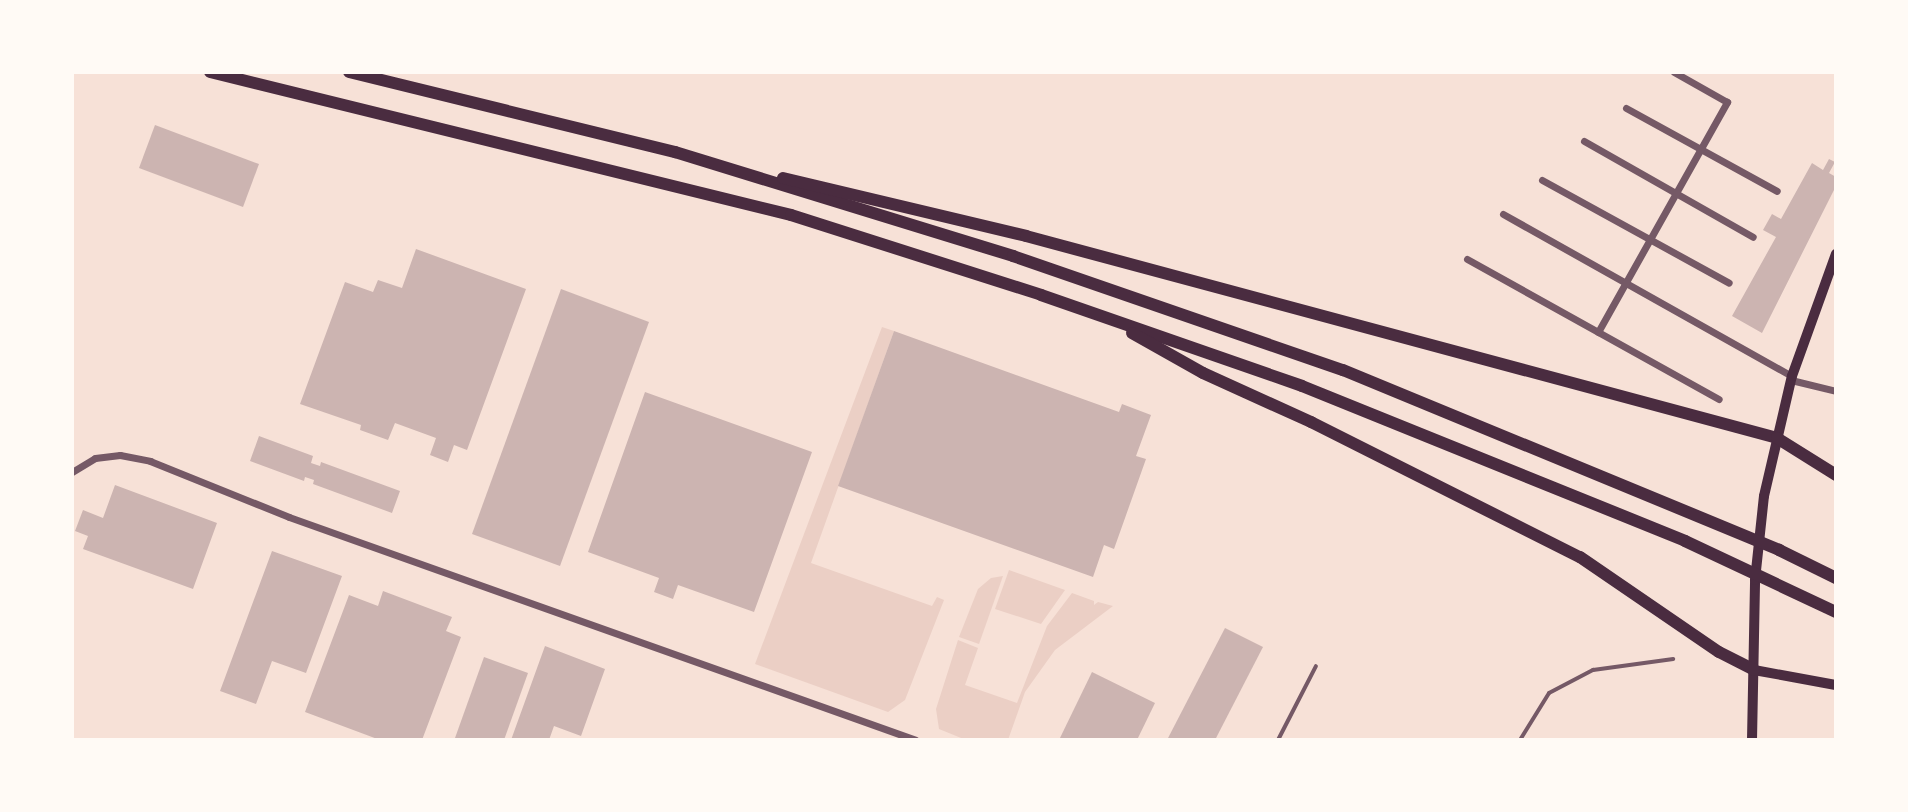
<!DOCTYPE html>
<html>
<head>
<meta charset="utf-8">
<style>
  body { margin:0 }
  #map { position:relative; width:1908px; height:812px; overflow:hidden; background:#f7e1d7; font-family:Inter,sans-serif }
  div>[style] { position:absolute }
  .green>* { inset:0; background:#ebcfc5 }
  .building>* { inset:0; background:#ccb4b1 }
  .service>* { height:4px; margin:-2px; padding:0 2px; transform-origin:2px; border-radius:2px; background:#755966 }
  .minor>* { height:7px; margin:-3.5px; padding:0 3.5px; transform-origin:3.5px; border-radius:3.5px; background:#755966 }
  .secondary>* { height:10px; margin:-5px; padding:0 5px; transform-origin:5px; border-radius:5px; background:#4a2c40 }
  .trunk>* { height:12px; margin:-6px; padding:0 6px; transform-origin:6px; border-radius:6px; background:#4a2c40 }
  span { translate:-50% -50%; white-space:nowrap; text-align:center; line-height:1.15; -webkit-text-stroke:8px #fffaf5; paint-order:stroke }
  .frame { position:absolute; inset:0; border:74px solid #fffaf5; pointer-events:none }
</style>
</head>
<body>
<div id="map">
  <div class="green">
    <i style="clip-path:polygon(882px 327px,894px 331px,811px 563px,932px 606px,937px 597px,944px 600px,905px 700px,888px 712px,755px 664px)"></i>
    <i style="clip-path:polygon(1009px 570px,1065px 590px,1041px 624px,995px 609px)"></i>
    <i style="clip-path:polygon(1003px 576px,979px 644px,959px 637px,978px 589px,991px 578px)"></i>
    <i style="clip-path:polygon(1072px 593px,1094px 601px,1094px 605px,1098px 602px,1113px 606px,1055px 650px,1025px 692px,1008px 740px,966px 740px,939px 729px,936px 709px,958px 640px,978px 648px,965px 685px,1017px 703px,1047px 626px)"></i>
  </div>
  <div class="building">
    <i style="clip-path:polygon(155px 125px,259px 164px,243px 207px,139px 168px)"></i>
    <i style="clip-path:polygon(1829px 159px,1835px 162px,1829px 173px,1836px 177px,1836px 186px,1762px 333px,1732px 316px,1776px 237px,1763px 230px,1772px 214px,1781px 219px,1812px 163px,1823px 170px)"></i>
    <i style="clip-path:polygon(416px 249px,526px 289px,467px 450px,454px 445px,448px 462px,430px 455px,436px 438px,395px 423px,388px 440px,360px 430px,361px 425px,300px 404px,345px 282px,373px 292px,378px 280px,402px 288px)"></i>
    <i style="clip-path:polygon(561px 289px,649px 322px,560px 566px,472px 534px)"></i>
    <i style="clip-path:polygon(894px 331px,1119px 412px,1122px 404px,1151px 415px,1136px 456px,1146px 459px,1114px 549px,1104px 545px,1093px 577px,838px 486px)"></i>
    <i style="clip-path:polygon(645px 392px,812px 452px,754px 612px,678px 585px,673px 599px,654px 592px,659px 578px,588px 552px)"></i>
    <i style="clip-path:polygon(259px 436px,313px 456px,311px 463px,320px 466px,321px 462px,400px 491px,392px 513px,313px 484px,314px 480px,305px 477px,304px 481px,250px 461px)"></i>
    <i style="clip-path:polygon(115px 485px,217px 523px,193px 589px,83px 549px,88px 536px,75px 531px,83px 510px,103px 518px)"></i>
    <i style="clip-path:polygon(272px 551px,342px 576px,306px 673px,272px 661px,256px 704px,220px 691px)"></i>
    <i style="clip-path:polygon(383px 591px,452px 617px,446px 631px,461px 637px,422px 740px,380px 740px,305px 712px,349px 595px,378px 606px)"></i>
    <i style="clip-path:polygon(1225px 628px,1263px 647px,1215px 740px,1167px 740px)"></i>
    <i style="clip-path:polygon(545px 646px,605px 669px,581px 736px,554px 726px,549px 740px,511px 740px)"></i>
    <i style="clip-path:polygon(484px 657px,528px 673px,504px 740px,460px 740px,455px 738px)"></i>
    <i style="clip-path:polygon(1092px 672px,1155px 703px,1137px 740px,1059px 740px)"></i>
  </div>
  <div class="service">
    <i style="left:1278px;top:740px;width:83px;rotate:-62.8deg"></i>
    <i style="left:1520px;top:740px;width:55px;rotate:-58.3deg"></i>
    <i style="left:1549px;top:693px;width:50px;rotate:-27.6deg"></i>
    <i style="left:1593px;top:670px;width:81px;rotate:-7.8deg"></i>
  </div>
  <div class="minor">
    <i style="left:1626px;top:108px;width:172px;rotate:28.8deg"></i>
    <i style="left:1584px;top:141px;width:194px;rotate:29.6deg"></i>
    <i style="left:1542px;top:180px;width:213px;rotate:28.8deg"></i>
    <i style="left:1503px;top:214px;width:331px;rotate:29.3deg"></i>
    <i style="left:1467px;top:259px;width:288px;rotate:29.1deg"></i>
    <i style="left:1598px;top:332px;width:264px;rotate:-60.7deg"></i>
    <i style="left:1727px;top:102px;width:61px;rotate:-150.5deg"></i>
    <i style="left:1791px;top:380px;width:46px;rotate:13.7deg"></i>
    <i style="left:72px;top:472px;width:27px;rotate:-31deg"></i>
    <i style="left:95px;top:458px;width:25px;rotate:-7deg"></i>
    <i style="left:120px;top:455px;width:31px;rotate:11deg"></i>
    <i style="left:150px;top:461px;width:150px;rotate:21.9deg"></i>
    <i style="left:289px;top:517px;width:665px;rotate:19.58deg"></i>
  </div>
  <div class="secondary">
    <i style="left:1754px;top:670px;width:83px;rotate:10.4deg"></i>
    <i style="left:1752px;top:740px;width:160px;rotate:-88.9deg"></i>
    <i style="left:1755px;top:580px;width:84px;rotate:-83.9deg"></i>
    <i style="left:1764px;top:496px;width:123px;rotate:-76.9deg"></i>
    <i style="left:1792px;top:376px;width:130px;rotate:-70.2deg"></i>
  </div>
  <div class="trunk">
    <i style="left:210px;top:72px;width:598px;rotate:13.83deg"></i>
    <i style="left:791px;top:215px;width:262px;rotate:17.7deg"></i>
    <i style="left:1041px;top:295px;width:276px;rotate:19.2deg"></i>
    <i style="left:1302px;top:386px;width:413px;rotate:22deg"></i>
    <i style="left:1685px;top:541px;width:167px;rotate:25.2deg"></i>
    <i style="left:349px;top:72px;width:336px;rotate:13.8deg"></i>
    <i style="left:675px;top:152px;width:354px;rotate:17.1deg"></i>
    <i style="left:1013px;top:256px;width:349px;rotate:19.1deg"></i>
    <i style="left:1343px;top:370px;width:472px;rotate:22.4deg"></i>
    <i style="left:1779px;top:550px;width:64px;rotate:26.2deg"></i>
    <i style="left:783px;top:178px;width:250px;rotate:13.4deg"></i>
    <i style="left:1026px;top:236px;width:778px;rotate:15.05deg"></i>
    <i style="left:1777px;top:438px;width:70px;rotate:32.1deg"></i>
    <i style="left:1132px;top:333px;width:81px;rotate:29.4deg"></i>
    <i style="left:1203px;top:373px;width:119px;rotate:24.4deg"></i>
    <i style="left:1311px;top:422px;width:301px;rotate:26.7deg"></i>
    <i style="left:1580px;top:557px;width:168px;rotate:34.4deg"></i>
    <i style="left:1719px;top:652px;width:39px;rotate:27deg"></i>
  </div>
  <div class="frame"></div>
</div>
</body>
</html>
